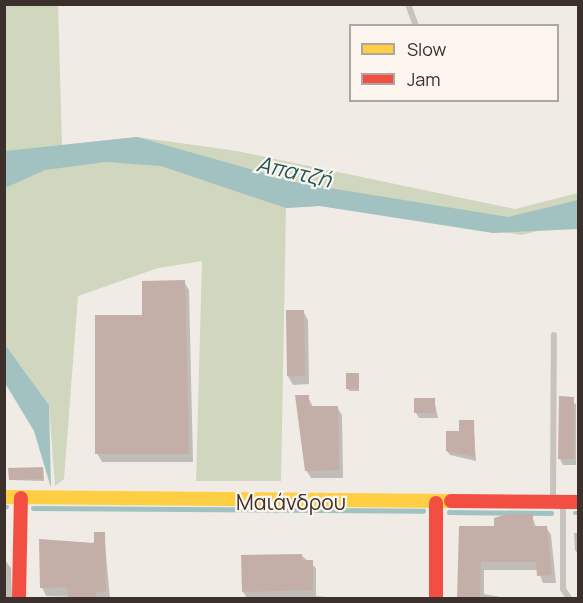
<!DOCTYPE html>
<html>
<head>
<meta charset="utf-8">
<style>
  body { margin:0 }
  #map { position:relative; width:583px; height:603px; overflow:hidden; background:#f0ebe5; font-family:Manrope,sans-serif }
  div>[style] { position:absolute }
  .green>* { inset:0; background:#d1d6bf }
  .water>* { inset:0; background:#a1c2c1 }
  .shadow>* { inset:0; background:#0003 }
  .stream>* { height:4.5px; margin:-2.25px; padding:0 2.25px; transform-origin:2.25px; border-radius:2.25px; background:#a1c2c1 }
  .building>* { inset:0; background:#c3afa7 }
  .lane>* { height:6px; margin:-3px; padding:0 3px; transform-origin:3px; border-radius:3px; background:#c9c3be }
  .slow>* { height:14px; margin:-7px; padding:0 7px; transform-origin:7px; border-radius:7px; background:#ffcf43 }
  .jam>* { height:14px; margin:-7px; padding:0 7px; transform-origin:7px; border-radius:7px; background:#f24e42 }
  span { translate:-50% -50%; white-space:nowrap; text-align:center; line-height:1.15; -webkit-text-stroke:4.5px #fbf5ee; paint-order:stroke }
  .street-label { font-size:21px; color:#3b302b }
  .water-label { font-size:22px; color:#1f5a5e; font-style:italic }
  .frame { position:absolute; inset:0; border:6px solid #3b302b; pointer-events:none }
  .legend { position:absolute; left:349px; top:24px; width:210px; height:78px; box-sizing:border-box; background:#fbf5ee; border:2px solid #aea6a0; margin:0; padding:8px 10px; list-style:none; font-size:18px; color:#3b302b }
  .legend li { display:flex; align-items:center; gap:12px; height:30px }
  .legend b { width:30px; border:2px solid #aea6a0 }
</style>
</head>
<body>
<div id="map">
  <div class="green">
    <i style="clip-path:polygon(4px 5px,58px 5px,62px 145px,137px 137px,237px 151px,515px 209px,578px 193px,578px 220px,522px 235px,320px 206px,286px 208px,281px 481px,196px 481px,202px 261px,158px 268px,78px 296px,64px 479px,55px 486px,49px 405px,5px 344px)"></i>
  </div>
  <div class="water">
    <i style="clip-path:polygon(137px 137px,299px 183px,508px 217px,578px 200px,578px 229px,493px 233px,320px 206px,286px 208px,161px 166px,106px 162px,45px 170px,5px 188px,5px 151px)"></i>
    <i style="clip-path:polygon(4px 343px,49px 405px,51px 488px,34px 431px,5px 383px)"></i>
  </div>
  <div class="shadow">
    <i style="clip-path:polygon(184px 282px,189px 290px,193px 462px,102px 462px,97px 453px)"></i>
    <i style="clip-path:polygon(303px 311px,308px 320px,309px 384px,293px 385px,288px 376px)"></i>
    <i style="clip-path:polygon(358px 374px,359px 391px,349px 391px,348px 389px)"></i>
    <i style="clip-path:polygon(308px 397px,313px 407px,337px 407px,342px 415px,343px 478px,311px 478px,306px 470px)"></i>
    <i style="clip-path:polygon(561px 398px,576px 404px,576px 465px,563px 465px,560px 459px)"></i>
    <i style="clip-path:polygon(434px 399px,438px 418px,419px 418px,416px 413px)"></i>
    <i style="clip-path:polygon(473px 422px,476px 461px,450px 455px,447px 451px)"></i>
    <i style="clip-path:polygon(42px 469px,44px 481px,10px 480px)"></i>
    <i style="clip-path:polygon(532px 516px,536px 527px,546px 527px,551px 535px,556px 583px,543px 583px,538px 570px,484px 570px,484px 594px,506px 598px,459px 598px,460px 527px,496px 528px)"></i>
    <i style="clip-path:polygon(104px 533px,110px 598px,46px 596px,42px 587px)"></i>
    <i style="clip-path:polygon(574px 533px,578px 533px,578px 554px,575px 550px)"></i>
    <i style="clip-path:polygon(301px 555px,316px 568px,316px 596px,336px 598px,247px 598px,243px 592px)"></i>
    <i style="clip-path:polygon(4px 559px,11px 568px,12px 598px,4px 598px)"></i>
  </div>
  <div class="stream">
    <i style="left:4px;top:507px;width:3px"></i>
    <i style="left:33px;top:508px;width:390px;rotate:0.4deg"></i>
    <i style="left:449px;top:512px;width:102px;rotate:0.6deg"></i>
    <i style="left:575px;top:513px;width:3px"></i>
  </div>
  <div class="building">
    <i style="clip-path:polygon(185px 280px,189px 454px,95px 454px,95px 315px,142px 315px,142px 281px)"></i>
    <i style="clip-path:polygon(286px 310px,304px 310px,305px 376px,287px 376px)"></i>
    <i style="clip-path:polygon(346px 373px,359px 373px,359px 389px,346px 389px)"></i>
    <i style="clip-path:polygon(295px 395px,309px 395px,309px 406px,338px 406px,339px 470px,305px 471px)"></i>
    <i style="clip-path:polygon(559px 396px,574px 397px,574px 459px,558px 459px)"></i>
    <i style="clip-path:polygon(414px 398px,435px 398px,435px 413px,414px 413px)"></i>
    <i style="clip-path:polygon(459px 420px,474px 420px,475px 457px,446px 451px,446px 431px,459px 431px)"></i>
    <i style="clip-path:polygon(43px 467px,44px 479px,9px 480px,8px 468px)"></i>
    <i style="clip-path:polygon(533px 514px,533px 526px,547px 526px,552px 575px,537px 576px,536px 562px,481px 562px,480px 598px,457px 598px,459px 526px,494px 526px,494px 518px,504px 515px)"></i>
    <i style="clip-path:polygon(94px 532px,105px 532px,106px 592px,96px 592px,96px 598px,69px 598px,67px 587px,40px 588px,39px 539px,94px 543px)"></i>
    <i style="clip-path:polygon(302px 554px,302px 560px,313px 560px,313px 590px,242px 592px,241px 555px)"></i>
  </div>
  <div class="lane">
    <i style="left:408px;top:4px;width:23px;rotate:70deg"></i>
    <i style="left:553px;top:499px;width:164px;rotate:-89.7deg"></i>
    <i style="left:563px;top:505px;width:84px;rotate:90deg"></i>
    <i style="left:563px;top:589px;width:11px;rotate:56deg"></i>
  </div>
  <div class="slow">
    <i style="left:4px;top:497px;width:447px;rotate:0.5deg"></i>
  </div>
  <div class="jam">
    <i style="left:451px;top:501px;width:127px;rotate:0.5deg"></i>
    <i style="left:436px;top:503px;width:95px;rotate:90deg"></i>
    <i style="left:19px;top:598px;width:100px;rotate:-88.9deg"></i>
  </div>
  <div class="street-label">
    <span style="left:291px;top:502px">Μαιάνδρου</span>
  </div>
  <div class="water-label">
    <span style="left:294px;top:172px;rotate:13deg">Απατζή</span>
  </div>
  <div class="frame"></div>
  <ul class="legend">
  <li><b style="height:8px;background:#ffcf43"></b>Slow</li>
  <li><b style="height:8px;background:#f24e42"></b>Jam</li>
  </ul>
</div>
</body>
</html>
